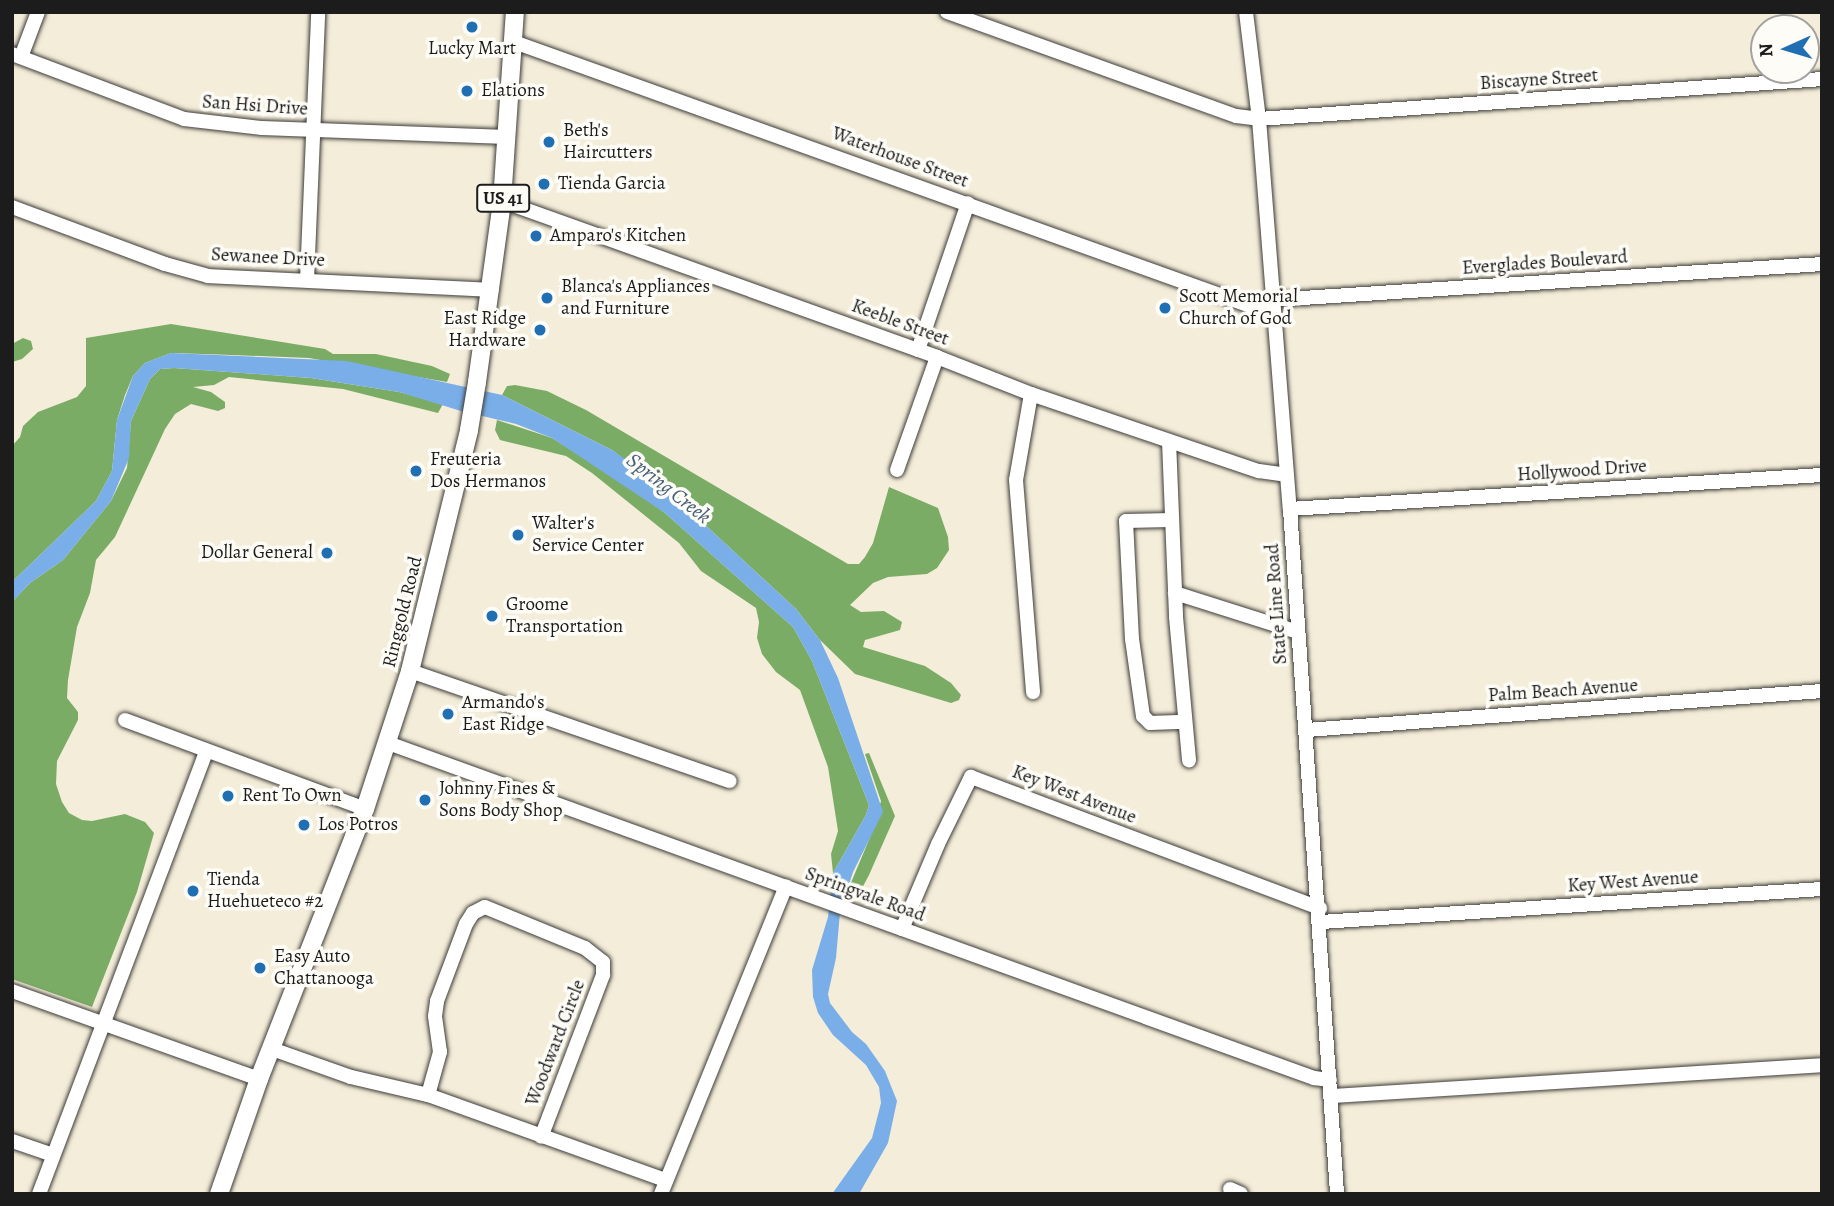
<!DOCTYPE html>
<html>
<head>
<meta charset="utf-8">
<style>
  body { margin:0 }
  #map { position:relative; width:1834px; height:1206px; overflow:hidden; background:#f4edd9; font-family:Alegreya,serif }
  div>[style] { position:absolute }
  .forest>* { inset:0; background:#7bac66 }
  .water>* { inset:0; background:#7aaee8 }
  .roads { filter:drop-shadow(0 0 2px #3c3b38) drop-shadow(0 0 2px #3c3b38) }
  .minor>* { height:14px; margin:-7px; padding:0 7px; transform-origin:7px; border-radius:7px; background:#fff }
  .major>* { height:18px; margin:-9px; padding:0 9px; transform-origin:9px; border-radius:9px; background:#fff }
  .dots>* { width:19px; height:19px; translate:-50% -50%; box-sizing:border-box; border:4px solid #fdfcf7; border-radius:50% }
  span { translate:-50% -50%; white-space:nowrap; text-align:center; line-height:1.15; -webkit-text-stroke:7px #fdfcf7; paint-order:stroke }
  .shield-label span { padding:2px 5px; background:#fdfcf7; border:2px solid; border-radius:5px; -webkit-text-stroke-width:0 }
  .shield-label { font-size:18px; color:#1c1c1c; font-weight:700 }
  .poi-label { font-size:19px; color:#1c1c1c }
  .left { translate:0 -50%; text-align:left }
  .right { translate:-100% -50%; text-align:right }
  .street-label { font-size:19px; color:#1c1c1c }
  .water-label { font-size:21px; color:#465e78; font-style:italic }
  .frame { position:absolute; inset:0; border:14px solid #1c1c1c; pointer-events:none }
  .north { position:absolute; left:1750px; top:14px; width:70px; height:70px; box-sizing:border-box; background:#fdfcf7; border:2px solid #a3a29f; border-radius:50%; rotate:266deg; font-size:19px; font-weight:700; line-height:28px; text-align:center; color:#1c1c1c }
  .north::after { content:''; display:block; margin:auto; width:24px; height:32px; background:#1f6fb2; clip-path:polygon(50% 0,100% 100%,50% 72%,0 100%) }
</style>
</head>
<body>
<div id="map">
  <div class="forest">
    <i style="clip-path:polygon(171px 324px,325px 349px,333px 354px,376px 354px,432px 366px,450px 374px,447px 382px,309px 358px,232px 355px,171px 353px,145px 363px,133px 376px,125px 395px,117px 420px,112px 471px,96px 501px,12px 582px,12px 446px,20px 437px,23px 426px,38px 412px,77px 397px,86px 386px,86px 338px)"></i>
    <i style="clip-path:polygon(23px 338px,31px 341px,33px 349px,22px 359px,12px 362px,12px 344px)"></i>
    <i style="clip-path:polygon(174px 368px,311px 378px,399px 392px,443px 404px,438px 413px,343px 389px,229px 377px,214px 385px,193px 387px,211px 392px,225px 402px,225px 408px,218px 411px,191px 404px,175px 414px,165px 429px,115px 537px,96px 560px,90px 593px,77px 627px,68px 680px,67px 698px,78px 712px,78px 720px,57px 761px,56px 784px,62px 802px,69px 813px,82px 820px,92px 821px,125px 814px,145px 822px,154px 833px,137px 892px,92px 1007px,12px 979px,12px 602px,30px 583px,63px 560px,111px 501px,127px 468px,131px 421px,150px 379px,160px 369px)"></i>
    <i style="clip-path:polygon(515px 385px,547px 391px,586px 410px,848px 564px,859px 564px,865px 557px,873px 543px,889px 487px,938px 508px,948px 537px,949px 550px,937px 568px,927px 574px,888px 577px,873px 583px,850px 605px,861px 612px,884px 611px,902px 622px,900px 630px,865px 640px,863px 647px,925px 666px,951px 683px,961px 695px,959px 700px,951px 703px,855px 674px,820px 640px,796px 609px,675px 497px,612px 450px,502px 395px,507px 386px)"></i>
    <i style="clip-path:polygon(497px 420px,552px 438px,619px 480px,665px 513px,793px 627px,812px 661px,869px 805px,866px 815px,833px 873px,831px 854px,838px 831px,828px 767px,800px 690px,776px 672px,762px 654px,757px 638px,759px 622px,756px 608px,701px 571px,679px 543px,592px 473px,566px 456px,500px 440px,495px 430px)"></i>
    <i style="clip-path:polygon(869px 753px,895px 816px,869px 875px,860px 892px,852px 899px,845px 897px,871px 835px,881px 801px,865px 754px)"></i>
  </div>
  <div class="water">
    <i style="clip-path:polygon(171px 353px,347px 361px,502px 395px,612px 450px,639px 469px,675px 497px,796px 609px,820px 640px,838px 678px,883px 812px,853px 872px,840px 912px,836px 958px,828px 994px,830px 1003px,852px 1032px,866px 1044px,885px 1071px,897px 1101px,888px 1143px,859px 1194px,832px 1194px,872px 1138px,881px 1103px,879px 1087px,866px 1065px,833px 1035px,818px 1013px,813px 997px,812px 970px,828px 917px,833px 873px,866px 815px,869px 805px,812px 661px,793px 627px,665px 513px,552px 438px,516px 424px,461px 411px,399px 392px,311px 378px,174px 368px,160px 369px,150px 379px,131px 421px,129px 458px,111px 501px,63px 560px,30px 583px,12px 602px,12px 582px,96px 501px,112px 471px,117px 420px,133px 376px,145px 363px)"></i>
  </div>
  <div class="roads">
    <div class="minor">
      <i style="left:947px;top:12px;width:307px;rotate:19.8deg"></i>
      <i style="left:1236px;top:116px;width:23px;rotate:7deg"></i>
      <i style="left:1259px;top:119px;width:564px;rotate:-4.06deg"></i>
      <i style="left:1246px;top:12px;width:108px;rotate:83.1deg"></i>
      <i style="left:1259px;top:119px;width:391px;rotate:85.5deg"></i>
      <i style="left:1290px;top:509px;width:687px;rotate:86.07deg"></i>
      <i style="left:514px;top:42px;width:806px;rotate:19.72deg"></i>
      <i style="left:12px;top:54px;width:184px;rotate:20.7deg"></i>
      <i style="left:184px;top:119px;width:79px;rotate:6.6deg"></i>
      <i style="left:262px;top:128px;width:245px;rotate:2.1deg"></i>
      <i style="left:21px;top:57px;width:48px;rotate:-69.3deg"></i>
      <i style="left:502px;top:201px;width:462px;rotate:19.7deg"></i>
      <i style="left:937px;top:357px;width:101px;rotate:21.5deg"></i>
      <i style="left:1031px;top:394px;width:241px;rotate:18.7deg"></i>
      <i style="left:1259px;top:471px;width:27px;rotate:8deg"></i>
      <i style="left:12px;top:207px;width:163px;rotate:20.4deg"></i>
      <i style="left:165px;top:264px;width:45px;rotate:15.6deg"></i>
      <i style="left:208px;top:276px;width:284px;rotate:2.8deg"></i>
      <i style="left:307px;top:280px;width:268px;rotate:-87.6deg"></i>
      <i style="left:1272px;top:300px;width:551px;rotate:-3.74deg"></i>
      <i style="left:918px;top:350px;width:155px;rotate:-71.2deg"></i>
      <i style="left:1031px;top:394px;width:87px;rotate:99.9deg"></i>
      <i style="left:1016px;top:480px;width:213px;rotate:85.4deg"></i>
      <i style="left:1169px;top:441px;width:176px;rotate:87.7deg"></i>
      <i style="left:1176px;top:617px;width:144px;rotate:84.8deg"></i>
      <i style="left:897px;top:470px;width:120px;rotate:-70.5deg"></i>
      <i style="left:1290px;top:509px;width:533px;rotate:-3.66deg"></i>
      <i style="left:1171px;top:520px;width:45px;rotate:178.7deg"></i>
      <i style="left:1126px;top:521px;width:118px;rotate:87.1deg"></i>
      <i style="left:1132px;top:639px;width:78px;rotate:81.9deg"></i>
      <i style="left:1143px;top:716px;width:10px;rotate:45deg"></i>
      <i style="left:1150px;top:723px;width:35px;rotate:-2deg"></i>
      <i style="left:1175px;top:593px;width:129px;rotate:17.6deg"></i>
      <i style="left:410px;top:671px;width:338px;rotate:19deg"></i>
      <i style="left:125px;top:720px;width:256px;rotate:20.3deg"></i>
      <i style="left:1307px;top:730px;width:516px;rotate:-4.33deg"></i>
      <i style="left:388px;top:743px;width:985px;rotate:19.89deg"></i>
      <i style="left:1314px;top:1078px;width:16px;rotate:7deg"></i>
      <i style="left:1321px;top:922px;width:502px;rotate:-3.77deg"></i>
      <i style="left:902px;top:929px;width:92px;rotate:-67deg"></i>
      <i style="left:938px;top:844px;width:75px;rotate:-63.8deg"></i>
      <i style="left:971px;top:777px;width:373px;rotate:20.6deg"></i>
      <i style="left:12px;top:991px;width:262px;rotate:19.6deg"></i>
      <i style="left:272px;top:1049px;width:84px;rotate:19.5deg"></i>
      <i style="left:351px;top:1077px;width:79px;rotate:13.2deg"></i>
      <i style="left:428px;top:1095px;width:253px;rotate:19.7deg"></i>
      <i style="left:428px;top:1095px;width:45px;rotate:-74.4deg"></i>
      <i style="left:440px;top:1052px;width:36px;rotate:-98deg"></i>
      <i style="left:435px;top:1016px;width:15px;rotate:-82deg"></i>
      <i style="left:437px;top:1001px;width:82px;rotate:-69.4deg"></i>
      <i style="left:466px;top:924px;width:13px;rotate:-58deg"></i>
      <i style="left:473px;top:913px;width:13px;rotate:-27deg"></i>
      <i style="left:485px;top:907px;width:108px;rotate:22.3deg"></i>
      <i style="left:585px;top:948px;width:23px;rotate:38deg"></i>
      <i style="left:603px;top:962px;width:13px;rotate:90deg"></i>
      <i style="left:603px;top:975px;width:173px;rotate:110.9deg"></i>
      <i style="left:1332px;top:1096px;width:491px;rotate:-3.6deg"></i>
      <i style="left:12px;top:1141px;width:43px;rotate:18.9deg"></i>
      <i style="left:1230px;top:1189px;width:12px;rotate:24deg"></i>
      <i style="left:39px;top:1194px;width:473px;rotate:-69.3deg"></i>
      <i style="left:661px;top:1194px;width:332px;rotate:-67.9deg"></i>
    </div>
    <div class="major">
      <i style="left:219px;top:1194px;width:122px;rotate:-70.8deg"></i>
      <i style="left:259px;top:1079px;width:290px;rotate:-68.6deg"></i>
      <i style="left:365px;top:809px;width:145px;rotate:-71.9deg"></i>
      <i style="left:410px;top:671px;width:248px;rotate:-76.2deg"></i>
      <i style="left:469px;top:430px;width:49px;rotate:-80.5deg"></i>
      <i style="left:477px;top:382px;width:183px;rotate:-82.1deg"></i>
      <i style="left:502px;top:201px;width:189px;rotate:-86.1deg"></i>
    </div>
  </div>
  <div class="dots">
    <i style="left:472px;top:27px;background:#1f6fb2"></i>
    <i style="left:467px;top:91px;background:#1f6fb2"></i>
    <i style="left:549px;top:142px;background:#1f6fb2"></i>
    <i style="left:544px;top:184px;background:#1f6fb2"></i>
    <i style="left:536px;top:236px;background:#1f6fb2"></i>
    <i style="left:547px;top:298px;background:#1f6fb2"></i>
    <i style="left:1165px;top:308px;background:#1f6fb2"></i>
    <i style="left:540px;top:330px;background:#1f6fb2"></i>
    <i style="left:416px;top:471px;background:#1f6fb2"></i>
    <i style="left:518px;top:535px;background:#1f6fb2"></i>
    <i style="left:327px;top:553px;background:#1f6fb2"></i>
    <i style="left:492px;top:616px;background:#1f6fb2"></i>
    <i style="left:448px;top:714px;background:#1f6fb2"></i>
    <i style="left:228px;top:796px;background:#1f6fb2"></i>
    <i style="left:425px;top:800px;background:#1f6fb2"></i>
    <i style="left:304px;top:825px;background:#1f6fb2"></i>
    <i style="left:193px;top:891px;background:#1f6fb2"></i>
    <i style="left:260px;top:968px;background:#1f6fb2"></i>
  </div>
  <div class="shield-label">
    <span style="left:503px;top:198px">US 41</span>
  </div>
  <div class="poi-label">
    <span style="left:472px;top:49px">Lucky Mart</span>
    <span class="left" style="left:481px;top:91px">Elations</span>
    <span class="left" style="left:563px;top:142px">Beth's<br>Haircutters</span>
    <span class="left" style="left:558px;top:184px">Tienda Garcia</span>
    <span class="left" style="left:550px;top:236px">Amparo's Kitchen</span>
    <span class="left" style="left:561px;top:298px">Blanca's Appliances<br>and Furniture</span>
    <span class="left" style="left:1179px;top:308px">Scott Memorial<br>Church of God</span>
    <span class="right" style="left:526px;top:330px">East Ridge<br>Hardware</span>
    <span class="left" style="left:430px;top:471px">Freuteria<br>Dos Hermanos</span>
    <span class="left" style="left:532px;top:535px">Walter's<br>Service Center</span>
    <span class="right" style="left:313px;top:553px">Dollar General</span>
    <span class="left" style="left:506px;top:616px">Groome<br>Transportation</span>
    <span class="left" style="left:462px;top:714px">Armando's<br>East Ridge</span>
    <span class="left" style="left:439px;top:800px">Johnny Fines &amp;<br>Sons Body Shop</span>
    <span class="left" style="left:242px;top:796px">Rent To Own</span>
    <span class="left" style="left:318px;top:825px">Los Potros</span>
    <span class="left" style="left:207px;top:891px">Tienda<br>Huehueteco #2</span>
    <span class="left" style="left:274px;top:968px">Easy Auto<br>Chattanooga</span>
  </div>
  <div class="street-label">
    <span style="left:1539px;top:80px;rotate:-4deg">Biscayne Street</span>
    <span style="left:255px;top:106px;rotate:4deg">San Hsi Drive</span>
    <span style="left:900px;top:158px;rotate:20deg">Waterhouse Street</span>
    <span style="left:268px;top:258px;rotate:3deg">Sewanee Drive</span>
    <span style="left:1545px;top:263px;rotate:-4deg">Everglades Boulevard</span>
    <span style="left:900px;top:323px;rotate:20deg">Keeble Street</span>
    <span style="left:1582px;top:471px;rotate:-4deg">Hollywood Drive</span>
    <span style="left:1277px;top:604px;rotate:-94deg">State Line Road</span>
    <span style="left:403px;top:612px;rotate:-76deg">Ringgold Road</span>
    <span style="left:1563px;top:691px;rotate:-4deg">Palm Beach Avenue</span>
    <span style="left:1074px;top:795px;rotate:21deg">Key West Avenue</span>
    <span style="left:1633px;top:882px;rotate:-4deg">Key West Avenue</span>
    <span style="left:865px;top:895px;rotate:20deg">Springvale Road</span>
    <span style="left:556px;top:1043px;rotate:-69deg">Woodward Circle</span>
  </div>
  <div class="water-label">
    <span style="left:669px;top:488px;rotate:38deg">Spring Creek</span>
  </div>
  <div class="frame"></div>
  <div class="north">N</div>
</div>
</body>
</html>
